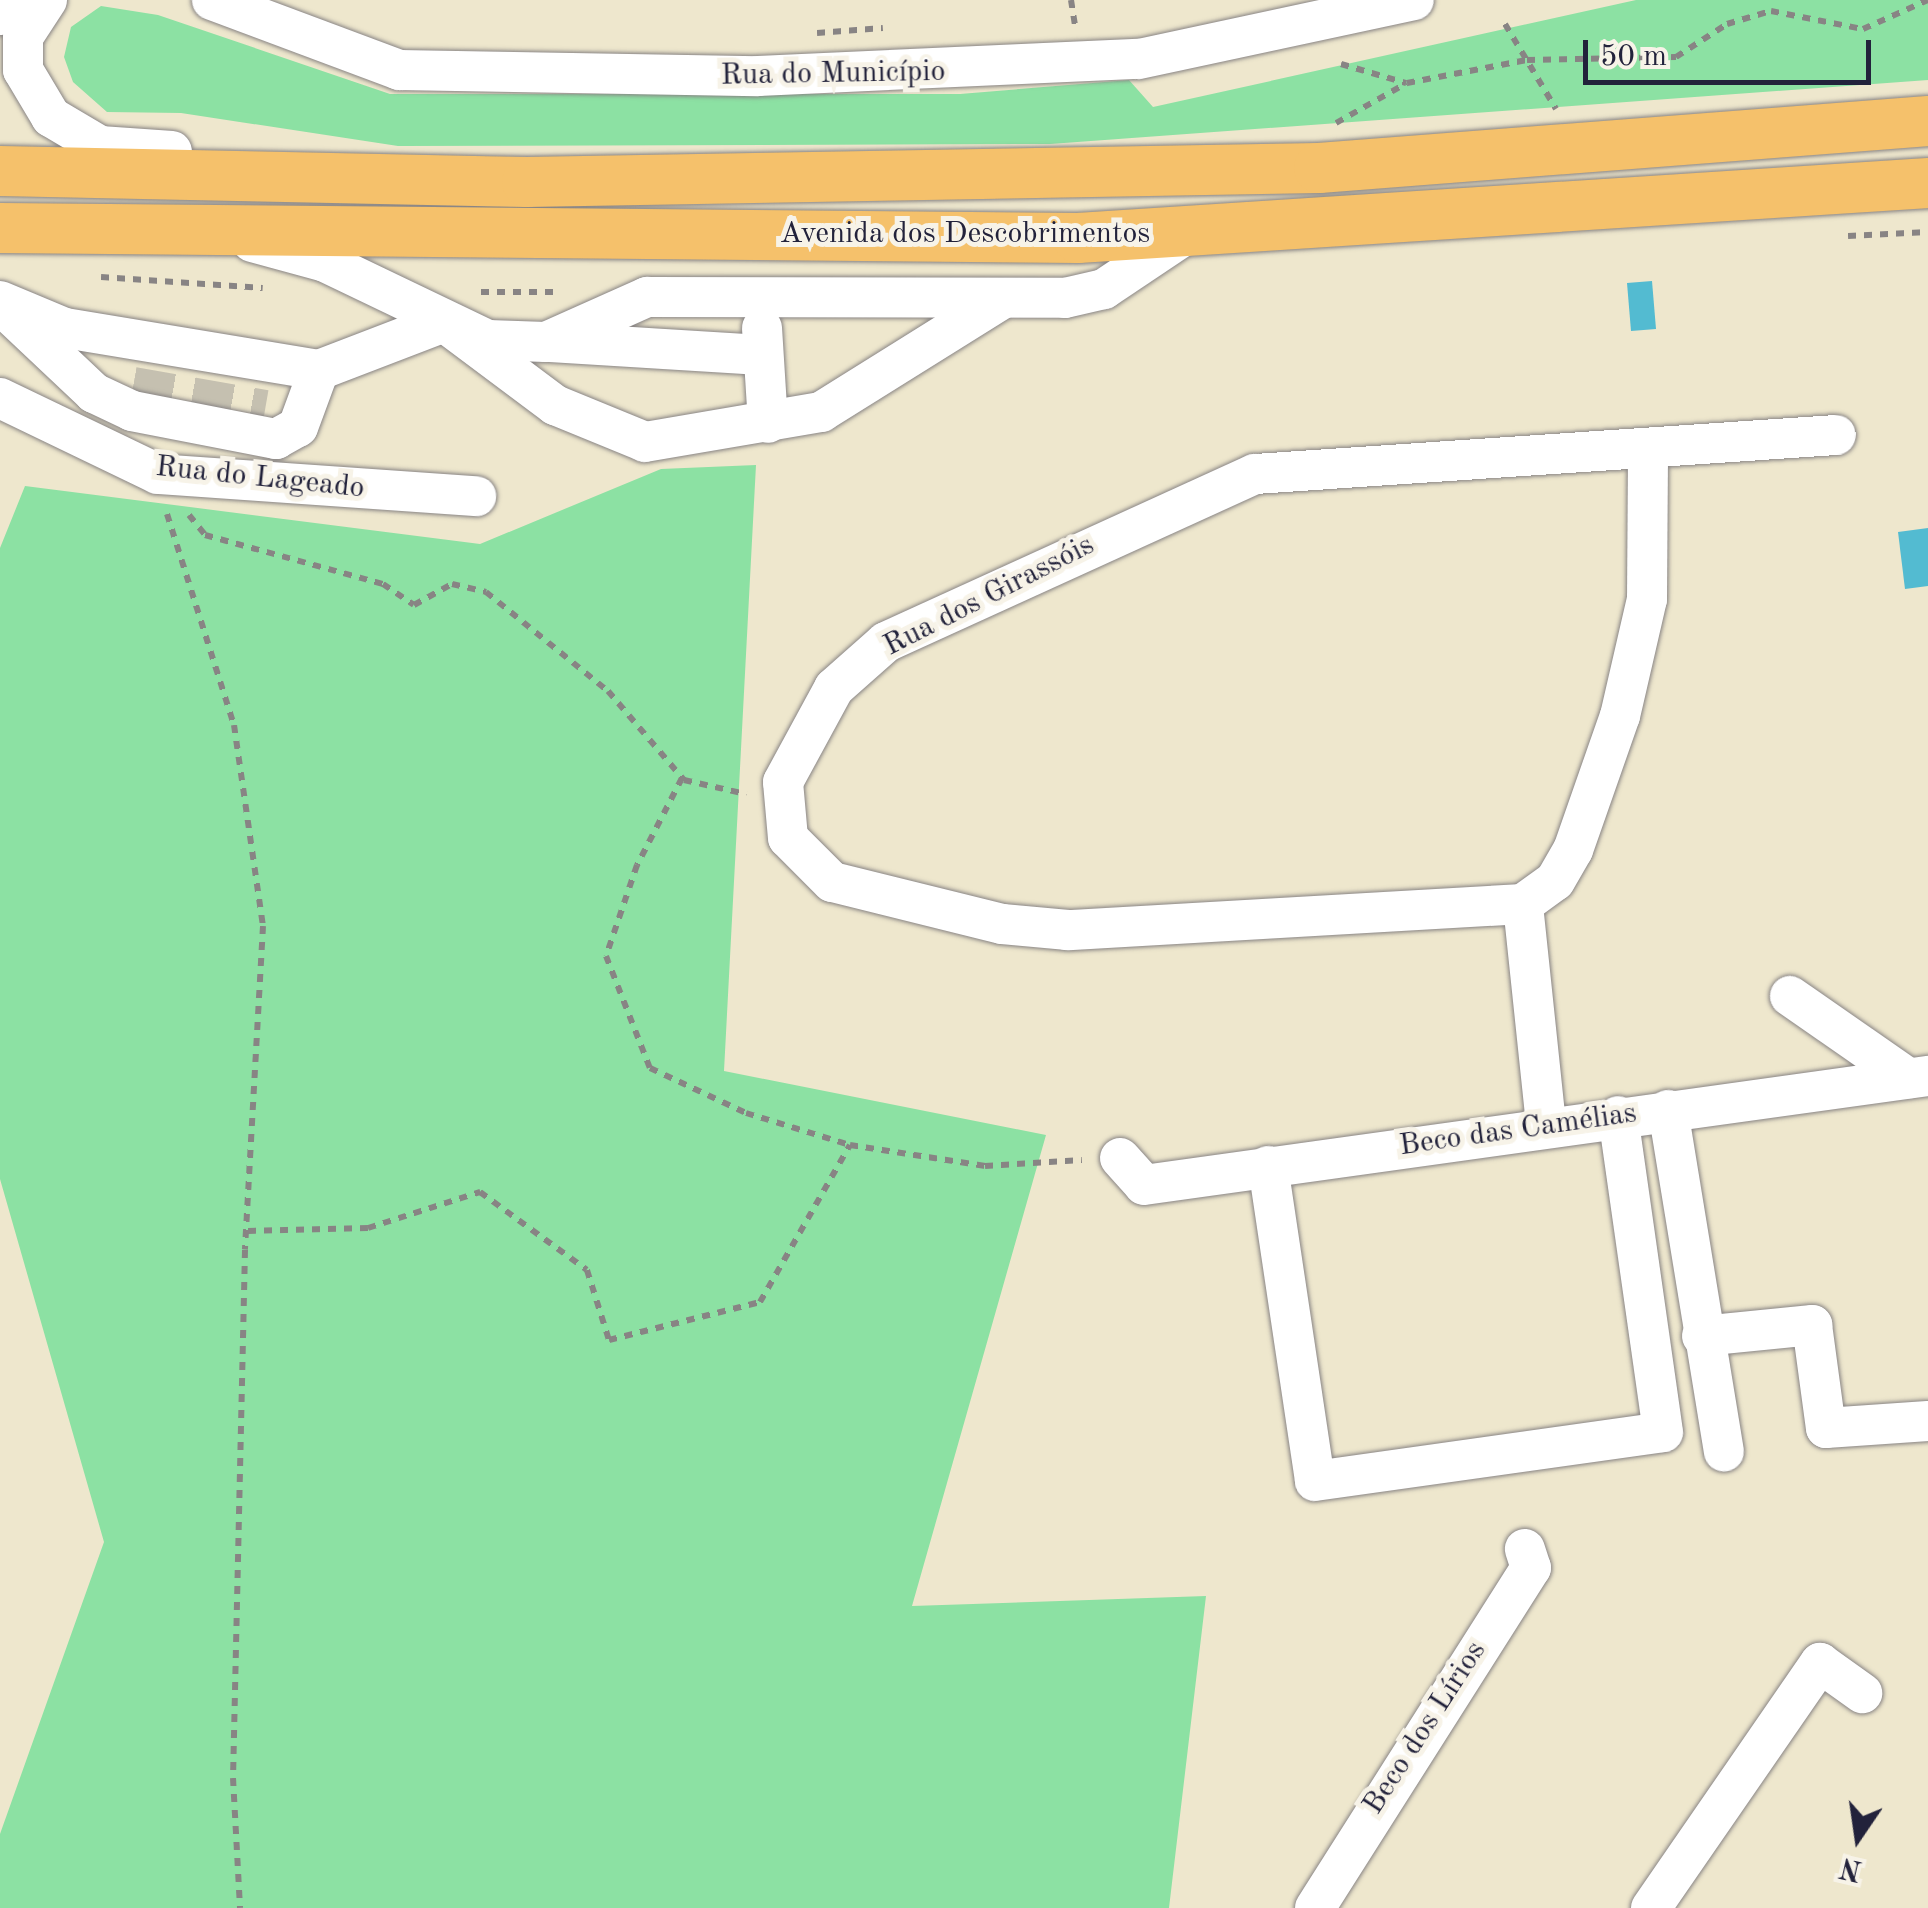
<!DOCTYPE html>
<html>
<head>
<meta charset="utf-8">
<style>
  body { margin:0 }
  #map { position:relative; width:1928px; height:1908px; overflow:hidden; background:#eee7cd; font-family:"Old Standard TT",serif }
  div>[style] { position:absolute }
  .green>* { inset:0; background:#8ce1a3 }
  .water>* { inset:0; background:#53bbd1 }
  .minor-tunnel>* { height:40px; margin-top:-20px; transform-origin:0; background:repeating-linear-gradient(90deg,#c5c0b0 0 40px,transparent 0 60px) }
  .path>* { height:6px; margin-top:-3px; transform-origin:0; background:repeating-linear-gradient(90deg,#888484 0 8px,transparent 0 16px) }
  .roads { filter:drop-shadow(0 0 2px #888484) drop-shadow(0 0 2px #888484) }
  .minor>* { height:40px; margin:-20px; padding:0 20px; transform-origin:20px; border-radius:20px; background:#fff }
  .major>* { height:50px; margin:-25px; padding:0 25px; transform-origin:25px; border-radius:25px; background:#f5c16b }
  span { translate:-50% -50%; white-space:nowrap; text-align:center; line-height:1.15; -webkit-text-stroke:10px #f7f3e8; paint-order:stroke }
  .street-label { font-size:30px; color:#22223b }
  .north { position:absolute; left:1808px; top:1788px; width:100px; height:100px; -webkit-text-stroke:8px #f7f3e8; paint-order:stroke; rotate:193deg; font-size:28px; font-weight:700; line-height:40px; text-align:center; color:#22223b }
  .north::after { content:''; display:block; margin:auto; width:35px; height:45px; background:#22223b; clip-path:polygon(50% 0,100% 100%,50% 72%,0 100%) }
  .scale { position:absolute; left:1583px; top:40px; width:288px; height:45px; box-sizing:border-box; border:5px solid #22223b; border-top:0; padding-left:12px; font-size:30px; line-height:35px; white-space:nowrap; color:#22223b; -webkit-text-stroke:8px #f7f3e8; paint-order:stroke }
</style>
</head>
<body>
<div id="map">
  <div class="green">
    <i style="clip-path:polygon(1636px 0,1928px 0,1928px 80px,1050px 144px,398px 146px,181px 113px,107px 112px,73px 82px,64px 57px,71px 27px,101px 6px,158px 15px,390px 94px,960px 94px,1129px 80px,1153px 107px)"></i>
    <i style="clip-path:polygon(756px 465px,724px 1071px,1046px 1135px,912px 1606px,1206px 1596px,1169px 1908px,0 1908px,0 1834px,104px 1542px,0 1179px,0 548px,25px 486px,480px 544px,661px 469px)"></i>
  </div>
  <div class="water">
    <i style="clip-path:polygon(1652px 281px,1656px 329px,1631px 331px,1627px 283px)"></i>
    <i style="clip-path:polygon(1928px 528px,1928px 586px,1905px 589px,1898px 532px)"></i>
  </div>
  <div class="minor-tunnel">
    <i style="left:133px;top:387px;width:134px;rotate:9.9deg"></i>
  </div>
  <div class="path">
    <i style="left:1071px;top:0;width:25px;rotate:81deg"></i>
    <i style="left:1505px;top:24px;width:99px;rotate:59deg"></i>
    <i style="left:817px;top:33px;width:66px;rotate:-4.3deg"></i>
    <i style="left:1341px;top:64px;width:68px;rotate:16.3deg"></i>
    <i style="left:1336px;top:123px;width:81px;rotate:-29.4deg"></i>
    <i style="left:1407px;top:83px;width:122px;rotate:-10.9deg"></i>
    <i style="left:1527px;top:60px;width:149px;rotate:-1.2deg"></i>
    <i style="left:1676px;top:57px;width:61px;rotate:-32.9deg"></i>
    <i style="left:1727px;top:24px;width:46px;rotate:-16.5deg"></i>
    <i style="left:1771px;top:11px;width:94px;rotate:11.1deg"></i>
    <i style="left:1863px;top:29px;width:71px;rotate:-24deg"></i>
    <i style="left:1848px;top:236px;width:80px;rotate:-2.9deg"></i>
    <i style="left:101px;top:277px;width:162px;rotate:3.9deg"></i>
    <i style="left:481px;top:292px;width:77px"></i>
    <i style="left:167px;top:514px;width:221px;rotate:72.4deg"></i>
    <i style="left:234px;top:725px;width:203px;rotate:81.8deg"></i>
    <i style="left:263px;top:926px;width:324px;rotate:93.2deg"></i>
    <i style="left:245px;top:1250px;width:528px;rotate:91.3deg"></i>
    <i style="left:233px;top:1778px;width:130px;rotate:86.9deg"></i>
    <i style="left:189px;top:515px;width:26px;rotate:51deg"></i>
    <i style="left:205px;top:535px;width:185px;rotate:15.4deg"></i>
    <i style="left:383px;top:584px;width:37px;rotate:34deg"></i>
    <i style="left:414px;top:605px;width:43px;rotate:-28.9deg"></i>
    <i style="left:452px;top:584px;width:35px;rotate:13deg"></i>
    <i style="left:486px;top:592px;width:157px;rotate:39.1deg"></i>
    <i style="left:608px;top:691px;width:117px;rotate:49.5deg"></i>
    <i style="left:684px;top:780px;width:64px;rotate:12.7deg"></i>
    <i style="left:682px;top:778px;width:98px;rotate:117.3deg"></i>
    <i style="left:637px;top:865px;width:96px;rotate:108.8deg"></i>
    <i style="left:606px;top:956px;width:120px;rotate:68.6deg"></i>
    <i style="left:650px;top:1068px;width:106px;rotate:25.1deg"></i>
    <i style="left:746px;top:1113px;width:109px;rotate:17.1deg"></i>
    <i style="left:248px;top:1231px;width:120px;rotate:-1.4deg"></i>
    <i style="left:368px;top:1228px;width:118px;rotate:-17.8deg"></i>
    <i style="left:480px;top:1192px;width:132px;rotate:36.1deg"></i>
    <i style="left:587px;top:1270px;width:73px;rotate:72.6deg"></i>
    <i style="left:609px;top:1340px;width:156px;rotate:-14.1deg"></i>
    <i style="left:760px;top:1302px;width:181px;rotate:-60.2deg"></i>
    <i style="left:850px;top:1145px;width:137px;rotate:8.8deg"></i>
    <i style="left:985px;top:1166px;width:97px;rotate:-3.5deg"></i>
  </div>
  <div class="roads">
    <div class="minor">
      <i style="left:47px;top:0;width:44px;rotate:123deg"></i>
      <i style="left:23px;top:37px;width:33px;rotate:90deg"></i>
      <i style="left:23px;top:70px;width:55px;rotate:59.2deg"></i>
      <i style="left:51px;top:117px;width:57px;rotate:30.6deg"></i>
      <i style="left:100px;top:146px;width:72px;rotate:4deg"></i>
      <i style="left:212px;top:0;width:200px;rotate:20.5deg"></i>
      <i style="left:399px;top:70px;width:359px;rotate:1deg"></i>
      <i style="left:758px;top:76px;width:381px;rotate:-2.6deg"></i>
      <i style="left:1139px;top:59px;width:281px;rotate:-12.1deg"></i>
      <i style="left:0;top:15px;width:19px;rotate:-54deg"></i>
      <i style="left:252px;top:242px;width:76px;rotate:15.3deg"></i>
      <i style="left:325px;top:262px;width:181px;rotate:25.6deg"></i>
      <i style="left:488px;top:340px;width:58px;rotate:2deg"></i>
      <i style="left:546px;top:342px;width:111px;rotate:-24deg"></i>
      <i style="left:647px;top:297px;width:418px;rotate:0.1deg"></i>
      <i style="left:1065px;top:298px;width:40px;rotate:-13deg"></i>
      <i style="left:1104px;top:289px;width:102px;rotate:-33.8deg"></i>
      <i style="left:0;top:301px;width:70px;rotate:22.6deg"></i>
      <i style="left:65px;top:328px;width:257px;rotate:9.4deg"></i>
      <i style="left:319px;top:370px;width:134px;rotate:-21deg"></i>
      <i style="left:444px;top:322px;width:139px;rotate:36.8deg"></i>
      <i style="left:555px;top:405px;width:97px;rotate:22.3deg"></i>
      <i style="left:645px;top:442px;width:179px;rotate:-9.7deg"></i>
      <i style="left:821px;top:412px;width:211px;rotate:-32deg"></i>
      <i style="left:6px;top:310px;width:121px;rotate:43.3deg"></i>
      <i style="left:94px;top:393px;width:42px;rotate:25.3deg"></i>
      <i style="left:132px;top:411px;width:147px;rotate:11deg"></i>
      <i style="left:276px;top:439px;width:25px;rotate:-29deg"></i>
      <i style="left:298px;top:427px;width:61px;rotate:-69.8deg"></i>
      <i style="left:762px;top:328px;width:95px;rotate:86.4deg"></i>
      <i style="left:550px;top:342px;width:212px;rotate:3.5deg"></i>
      <i style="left:0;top:398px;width:175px;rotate:25.7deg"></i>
      <i style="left:158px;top:474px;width:319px;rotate:4deg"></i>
      <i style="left:1523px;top:904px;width:456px;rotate:176.7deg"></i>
      <i style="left:1068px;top:930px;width:66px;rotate:-174.8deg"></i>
      <i style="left:1002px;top:924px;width:175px;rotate:-166.1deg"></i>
      <i style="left:832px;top:882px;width:62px;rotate:-135deg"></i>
      <i style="left:788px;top:838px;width:56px;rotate:-95.1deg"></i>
      <i style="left:783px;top:782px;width:107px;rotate:-61.5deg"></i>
      <i style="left:834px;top:688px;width:69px;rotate:-41.5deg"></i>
      <i style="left:886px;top:642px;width:405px;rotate:-24.5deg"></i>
      <i style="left:1255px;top:474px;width:582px;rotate:-3.84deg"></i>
      <i style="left:1790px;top:996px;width:144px;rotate:34.8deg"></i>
      <i style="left:1668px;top:1110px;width:346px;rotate:80.7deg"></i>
      <i style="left:1546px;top:1124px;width:221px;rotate:-96deg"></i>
      <i style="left:1523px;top:904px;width:39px;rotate:-36deg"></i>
      <i style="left:1555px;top:881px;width:36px;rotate:-60deg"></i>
      <i style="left:1573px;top:850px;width:142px;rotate:-70.7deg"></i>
      <i style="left:1620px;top:716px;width:120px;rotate:-77deg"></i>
      <i style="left:1647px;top:599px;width:150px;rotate:-89.6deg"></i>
      <i style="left:1120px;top:1158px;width:36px;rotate:48deg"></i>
      <i style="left:1144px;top:1185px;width:792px;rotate:-7.92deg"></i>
      <i style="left:1268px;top:1166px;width:318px;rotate:81.5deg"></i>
      <i style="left:1315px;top:1481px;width:351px;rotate:-8deg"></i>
      <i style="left:1663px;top:1432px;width:319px;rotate:-98.1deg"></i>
      <i style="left:1702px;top:1336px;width:111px;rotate:-5.7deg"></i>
      <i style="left:1812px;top:1325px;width:104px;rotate:82.3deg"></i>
      <i style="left:1826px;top:1428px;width:102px;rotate:-3.9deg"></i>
      <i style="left:1315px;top:1908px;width:403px;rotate:-57.6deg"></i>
      <i style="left:1531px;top:1568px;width:20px;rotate:-108deg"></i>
      <i style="left:1651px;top:1908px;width:298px;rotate:-55.4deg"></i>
      <i style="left:1820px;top:1663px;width:52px;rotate:35.5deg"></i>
    </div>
    <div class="major">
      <i style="left:0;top:171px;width:527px;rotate:1.2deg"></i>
      <i style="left:527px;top:182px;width:792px;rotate:-1.01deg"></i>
      <i style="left:1319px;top:168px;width:611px;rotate:-4.41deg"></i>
      <i style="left:0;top:228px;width:1078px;rotate:0.53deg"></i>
      <i style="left:1078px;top:238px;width:852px;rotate:-3.7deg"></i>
    </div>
  </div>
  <div class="street-label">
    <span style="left:833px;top:74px;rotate:-1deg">Rua do Município</span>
    <span style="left:965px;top:234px">Avenida dos Descobrimentos</span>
    <span style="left:260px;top:478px;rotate:6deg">Rua do Lageado</span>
    <span style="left:989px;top:596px;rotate:-27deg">Rua dos Girassóis</span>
    <span style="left:1518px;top:1130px;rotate:-8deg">Beco das Camélias</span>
    <span style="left:1425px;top:1728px;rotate:-57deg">Beco dos Lírios</span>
  </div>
  <div class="north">N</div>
  <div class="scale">50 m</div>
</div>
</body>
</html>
